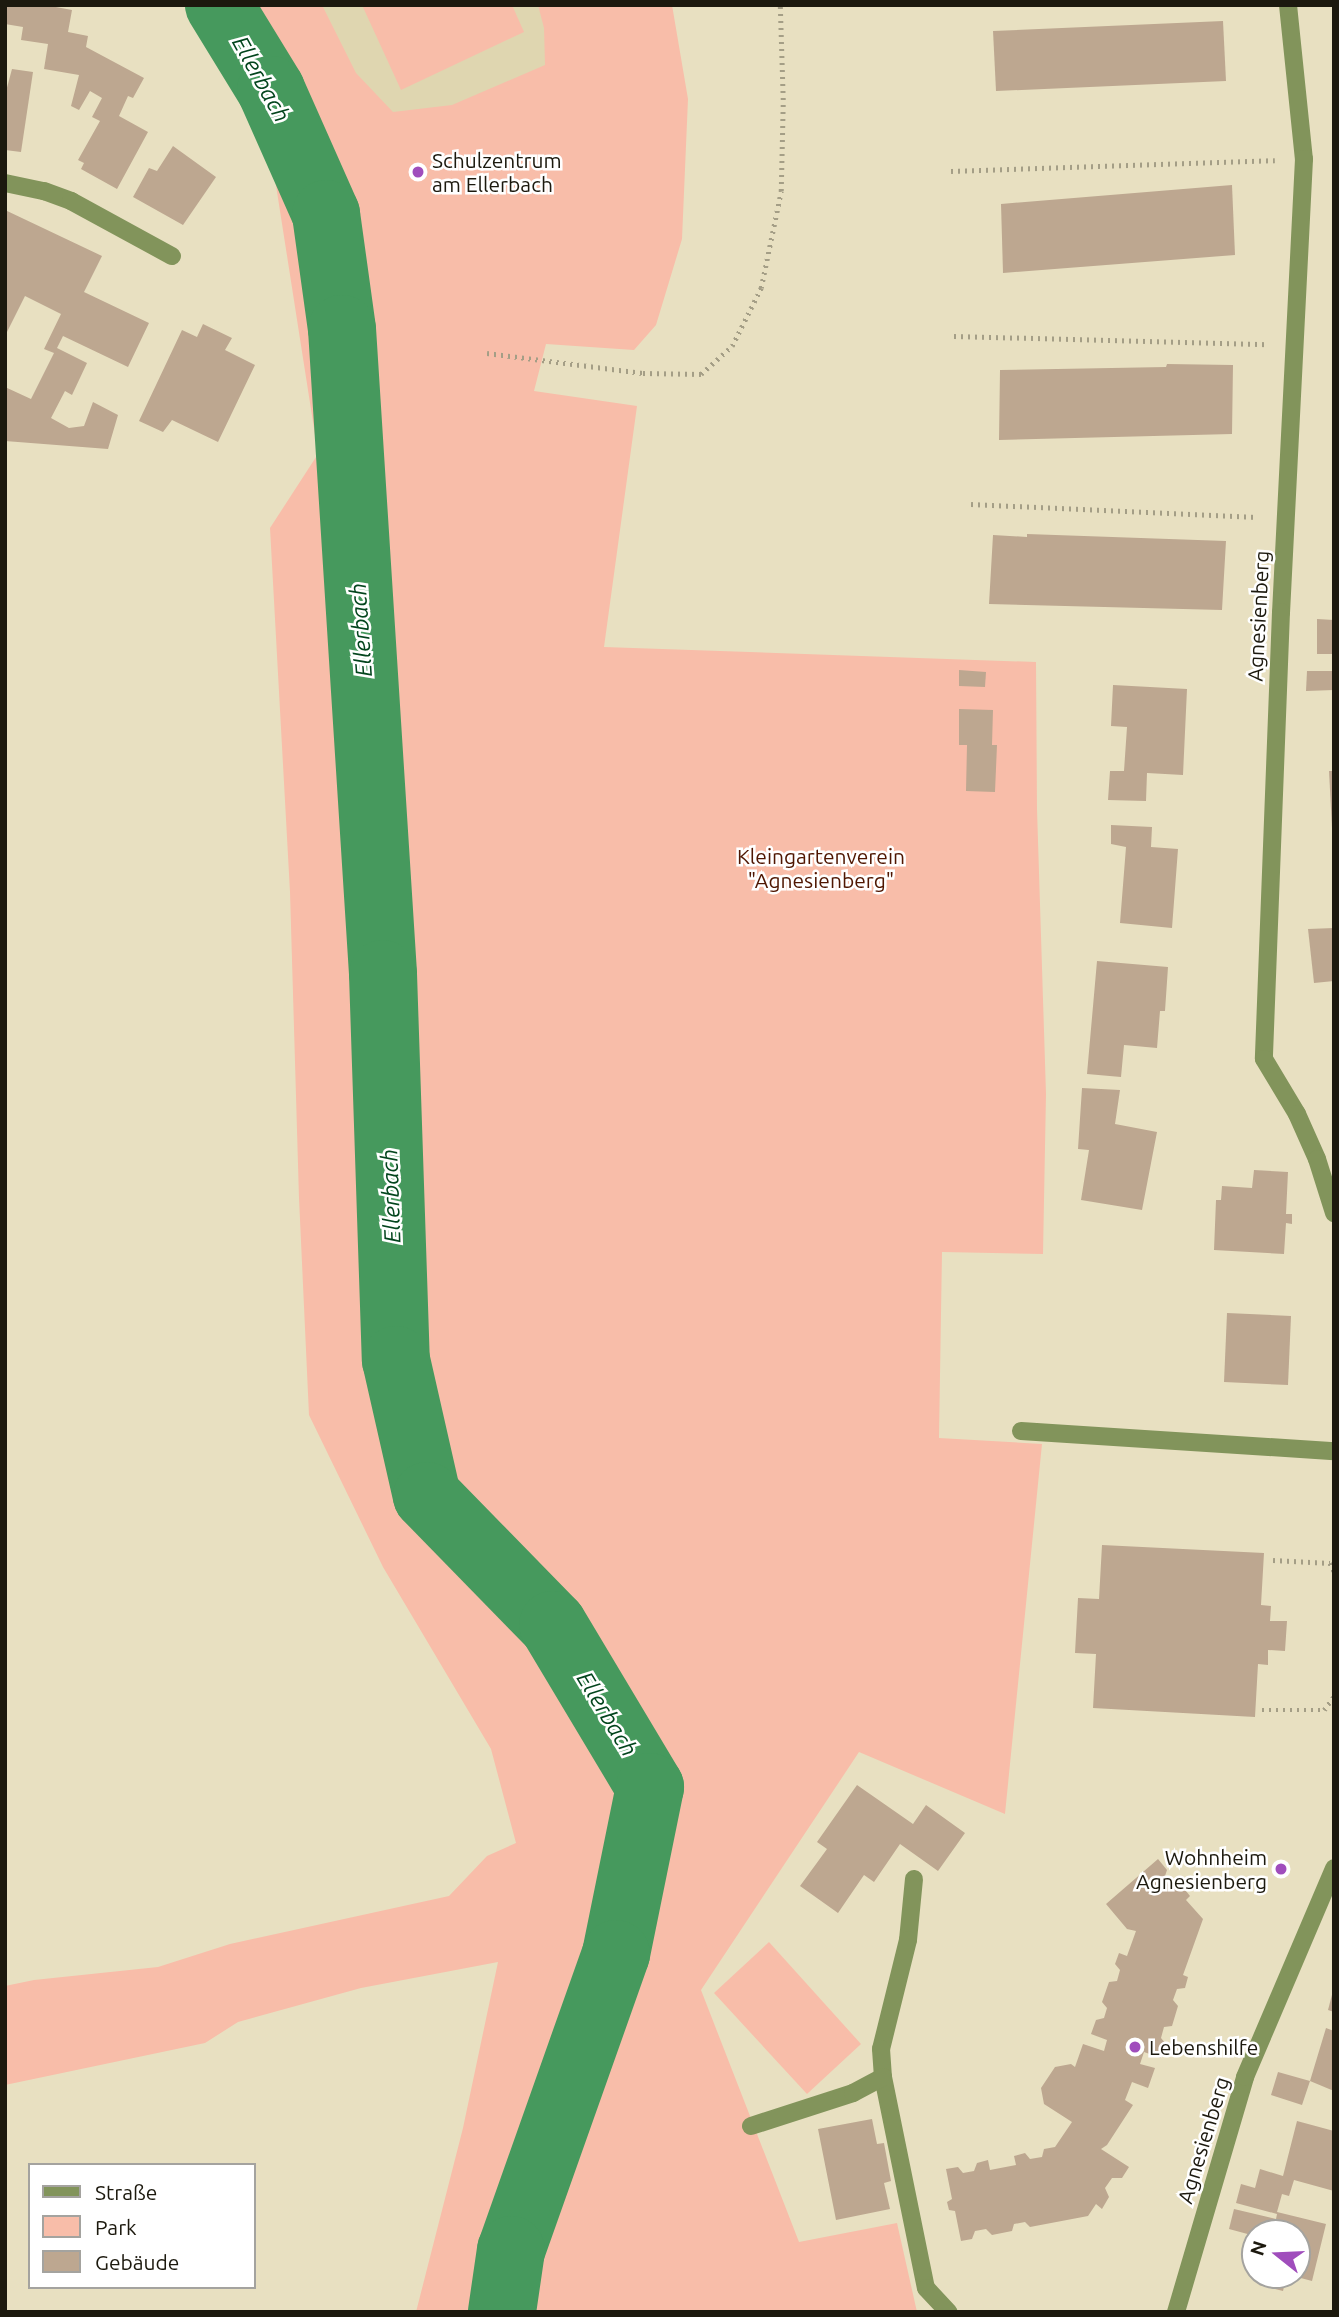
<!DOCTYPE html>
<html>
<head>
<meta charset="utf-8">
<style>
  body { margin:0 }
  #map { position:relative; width:1339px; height:2317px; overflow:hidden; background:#e8e0c1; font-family:Ubuntu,sans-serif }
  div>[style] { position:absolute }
  .built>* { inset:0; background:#dfd6b0 }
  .green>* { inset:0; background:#f8bda9 }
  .river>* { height:68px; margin:-34px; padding:0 34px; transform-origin:34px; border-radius:34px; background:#46995d }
  .building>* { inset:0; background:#bda790 }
  .path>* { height:4.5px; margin-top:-2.25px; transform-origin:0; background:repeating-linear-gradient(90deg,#a49e86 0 2px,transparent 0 7px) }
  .minor>* { height:18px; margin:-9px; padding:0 9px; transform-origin:9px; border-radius:9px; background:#82945b }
  .dots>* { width:19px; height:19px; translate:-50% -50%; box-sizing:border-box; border:4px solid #fff; border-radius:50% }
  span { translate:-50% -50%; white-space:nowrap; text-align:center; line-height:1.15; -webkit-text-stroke:5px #fff; paint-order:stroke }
  .poi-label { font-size:21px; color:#1c190e }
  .left { translate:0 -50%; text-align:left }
  .right { translate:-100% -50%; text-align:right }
  .street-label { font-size:21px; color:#1c190e }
  .park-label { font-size:21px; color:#4f1601 }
  .water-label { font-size:23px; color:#03451d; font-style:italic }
  .frame { position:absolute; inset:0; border:7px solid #1c190e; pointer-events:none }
  .legend { position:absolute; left:28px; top:2163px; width:228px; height:126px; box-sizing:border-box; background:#fff; border:2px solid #a4a39f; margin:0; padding:9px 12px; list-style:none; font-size:21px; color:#1c190e }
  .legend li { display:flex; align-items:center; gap:14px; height:35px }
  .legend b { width:35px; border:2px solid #a4a39f }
  .north { position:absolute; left:1241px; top:2219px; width:70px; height:70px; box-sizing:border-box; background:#fff; border:2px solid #a4a39f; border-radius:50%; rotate:288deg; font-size:19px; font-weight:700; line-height:28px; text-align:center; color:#1c190e }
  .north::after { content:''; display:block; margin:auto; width:24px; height:32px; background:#a04dbc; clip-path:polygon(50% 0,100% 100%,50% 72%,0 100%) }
</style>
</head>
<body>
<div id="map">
  <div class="built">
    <i style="clip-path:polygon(254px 5px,622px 5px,349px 238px)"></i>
  </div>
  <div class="green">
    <i style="clip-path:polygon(194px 5px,322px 5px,356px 73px,393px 112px,452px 105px,545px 65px,544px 28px,538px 5px,672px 5px,688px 99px,682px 239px,656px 325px,634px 350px,546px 344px,534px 391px,637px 406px,604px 647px,1036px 662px,1037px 809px,1046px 1094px,1043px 1254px,942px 1252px,939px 1438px,1042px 1444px,1005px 1814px,859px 1752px,701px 1990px,799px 2242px,897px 2223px,917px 2312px,416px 2312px,463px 2128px,498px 1962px,361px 1988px,238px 2022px,205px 2043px,5px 2085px,5px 1986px,34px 1980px,158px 1967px,230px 1944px,449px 1896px,487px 1856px,516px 1843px,491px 1749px,383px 1567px,309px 1415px,299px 1198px,290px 892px,270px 528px,318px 454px,270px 147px)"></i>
    <i style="clip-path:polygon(362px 5px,512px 5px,524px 32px,401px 90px)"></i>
    <i style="clip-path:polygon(769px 1942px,861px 2044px,807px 2094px,714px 1993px)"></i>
  </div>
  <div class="river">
    <i style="left:219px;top:5px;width:100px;rotate:58.5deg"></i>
    <i style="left:271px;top:90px;width:136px;rotate:66.1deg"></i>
    <i style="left:326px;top:214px;width:116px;rotate:82.1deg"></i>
    <i style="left:342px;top:329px;width:646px;rotate:86.36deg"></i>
    <i style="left:383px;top:974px;width:386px;rotate:88.1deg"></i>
    <i style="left:396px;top:1360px;width:139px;rotate:77.2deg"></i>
    <i style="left:427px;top:1496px;width:180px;rotate:45.7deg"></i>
    <i style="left:553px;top:1625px;width:189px;rotate:59.1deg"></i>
    <i style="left:650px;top:1787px;width:170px;rotate:101.5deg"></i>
    <i style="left:616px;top:1954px;width:314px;rotate:109.5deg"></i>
    <i style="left:511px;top:2250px;width:63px;rotate:98.3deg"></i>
  </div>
  <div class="building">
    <i style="clip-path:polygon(5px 5px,45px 5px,72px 10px,68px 32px,88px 36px,86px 47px,144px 78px,133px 98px,128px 96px,119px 116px,148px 132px,117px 189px,81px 169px,84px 163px,78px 160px,100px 121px,92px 117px,102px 98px,90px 91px,79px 110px,71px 106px,79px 75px,44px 69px,48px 44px,21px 40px,23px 27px,5px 24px)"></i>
    <i style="clip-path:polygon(1223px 21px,1226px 81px,996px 91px,993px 31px)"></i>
    <i style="clip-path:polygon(12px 69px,33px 72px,21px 152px,5px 150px,5px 95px)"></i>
    <i style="clip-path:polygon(173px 146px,216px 177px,183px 225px,133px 197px,149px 168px,157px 171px)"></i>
    <i style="clip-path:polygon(1232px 185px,1235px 255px,1003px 273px,1001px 204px)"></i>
    <i style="clip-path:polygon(5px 210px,102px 256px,84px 292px,149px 323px,128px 367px,63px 336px,57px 348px,87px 363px,72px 395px,65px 391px,51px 418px,69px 428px,84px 426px,93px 402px,118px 415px,108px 449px,5px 441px,5px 387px,31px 399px,54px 353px,44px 349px,61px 314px,25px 296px,5px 336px)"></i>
    <i style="clip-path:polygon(203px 324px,232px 338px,225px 350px,255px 365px,218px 442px,172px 420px,163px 432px,139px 421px,182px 330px,197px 337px)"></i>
    <i style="clip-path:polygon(1167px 364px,1233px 365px,1232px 434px,999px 440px,1000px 370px,1166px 367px)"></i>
    <i style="clip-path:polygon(1027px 534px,1226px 541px,1222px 610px,989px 604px,993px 535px,1027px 537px)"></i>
    <i style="clip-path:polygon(1317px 619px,1334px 620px,1334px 654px,1317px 654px)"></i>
    <i style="clip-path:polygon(959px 670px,986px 672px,985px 687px,959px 686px)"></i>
    <i style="clip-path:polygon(1307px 671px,1334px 671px,1334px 690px,1306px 691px)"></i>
    <i style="clip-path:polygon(1113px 685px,1187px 689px,1183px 775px,1147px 773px,1146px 801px,1108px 800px,1110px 771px,1124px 771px,1127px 727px,1111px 726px)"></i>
    <i style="clip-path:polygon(959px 709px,993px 710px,992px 745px,997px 745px,995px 792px,966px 791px,967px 745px,959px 745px)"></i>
    <i style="clip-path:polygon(1329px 771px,1334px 771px,1334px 828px,1332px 828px)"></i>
    <i style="clip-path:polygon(1111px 825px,1152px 827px,1151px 847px,1178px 849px,1172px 928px,1120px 923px,1126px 847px,1111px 844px)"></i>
    <i style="clip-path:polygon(1334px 928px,1334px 981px,1314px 983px,1308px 929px)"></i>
    <i style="clip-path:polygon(1097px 961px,1168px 967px,1165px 1011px,1160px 1011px,1157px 1048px,1124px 1045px,1121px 1077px,1087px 1074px)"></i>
    <i style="clip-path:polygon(1082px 1088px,1120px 1090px,1115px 1124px,1157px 1132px,1142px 1210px,1081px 1200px,1089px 1150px,1078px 1149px)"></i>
    <i style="clip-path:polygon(1254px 1170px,1288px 1172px,1286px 1214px,1292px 1214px,1292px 1224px,1286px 1223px,1284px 1254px,1214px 1250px,1216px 1200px,1221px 1200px,1222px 1186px,1252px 1188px)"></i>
    <i style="clip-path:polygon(1227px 1313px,1291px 1316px,1288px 1385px,1224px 1382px)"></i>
    <i style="clip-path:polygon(1102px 1545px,1264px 1553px,1261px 1605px,1271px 1606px,1270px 1621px,1287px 1621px,1285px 1651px,1268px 1650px,1268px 1665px,1258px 1664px,1255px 1717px,1093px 1708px,1096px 1654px,1075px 1653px,1078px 1598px,1099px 1599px)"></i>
    <i style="clip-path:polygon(857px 1785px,913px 1824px,926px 1805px,965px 1833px,938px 1871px,900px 1844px,874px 1882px,864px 1875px,838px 1913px,800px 1886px,827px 1849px,817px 1842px)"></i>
    <i style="clip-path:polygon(1158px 1859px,1167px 1870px,1164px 1879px,1171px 1888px,1182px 1886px,1190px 1896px,1186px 1900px,1203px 1919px,1183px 1975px,1188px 1977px,1185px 1988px,1177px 1989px,1173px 2000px,1178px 2006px,1172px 2026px,1164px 2027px,1161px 2038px,1166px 2044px,1161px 2058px,1144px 2052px,1140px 2064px,1155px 2068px,1148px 2088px,1132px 2082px,1125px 2100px,1133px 2105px,1107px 2145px,1101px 2149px,1129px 2167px,1122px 2178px,1112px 2178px,1105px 2188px,1109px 2197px,1102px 2209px,1096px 2204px,1088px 2216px,1030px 2227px,1025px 2222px,1014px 2224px,1012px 2231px,992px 2235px,986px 2229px,975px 2231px,972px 2239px,961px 2241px,955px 2211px,949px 2210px,947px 2202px,952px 2199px,946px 2169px,958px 2167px,963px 2173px,974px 2171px,977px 2163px,988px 2160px,990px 2170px,1016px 2165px,1014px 2156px,1025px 2153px,1030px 2159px,1042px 2157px,1044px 2149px,1055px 2147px,1072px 2122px,1044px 2104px,1041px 2088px,1055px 2067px,1071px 2064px,1075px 2067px,1083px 2044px,1104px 2051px,1107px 2040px,1091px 2034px,1096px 2020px,1104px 2018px,1107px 2008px,1102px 2002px,1109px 1982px,1117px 1981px,1120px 1970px,1115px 1964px,1119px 1953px,1127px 1956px,1136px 1931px,1127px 1929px,1106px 1904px)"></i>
    <i style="clip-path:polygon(1333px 1991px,1334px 1991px,1334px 2012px,1328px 2010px)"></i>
    <i style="clip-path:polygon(1326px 2028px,1334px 2031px,1334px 2091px,1310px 2081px,1302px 2105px,1271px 2095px,1278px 2072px,1310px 2081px)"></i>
    <i style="clip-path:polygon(872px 2119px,877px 2144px,884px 2143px,891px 2181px,884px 2183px,890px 2209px,836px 2220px,818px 2129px)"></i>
    <i style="clip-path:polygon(1297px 2121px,1334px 2131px,1334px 2191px,1294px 2180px,1289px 2196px,1282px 2194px,1277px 2212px,1326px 2224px,1312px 2281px,1297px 2277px,1297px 2233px,1255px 2233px,1255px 2236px,1229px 2229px,1234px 2209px,1276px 2219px,1277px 2214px,1236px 2203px,1241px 2184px,1255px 2188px,1260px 2169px,1283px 2176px)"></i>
    <i style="clip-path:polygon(1262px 2275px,1287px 2275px,1283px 2291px,1259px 2285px)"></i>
  </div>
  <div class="path">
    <i style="left:951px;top:171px;width:324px;rotate:-1.9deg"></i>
    <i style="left:954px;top:336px;width:314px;rotate:1.5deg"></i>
    <i style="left:487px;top:353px;width:157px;rotate:7.3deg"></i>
    <i style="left:643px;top:373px;width:58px;rotate:1deg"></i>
    <i style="left:701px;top:374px;width:42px;rotate:-42.1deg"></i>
    <i style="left:732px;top:346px;width:65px;rotate:-63.4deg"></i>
    <i style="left:761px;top:288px;width:99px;rotate:-78.3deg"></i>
    <i style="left:781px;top:191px;width:91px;rotate:-88.7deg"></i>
    <i style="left:783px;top:100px;width:95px;rotate:-91.8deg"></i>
    <i style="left:971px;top:504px;width:286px;rotate:2.6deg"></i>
    <i style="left:1273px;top:1560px;width:57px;rotate:3deg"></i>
    <i style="left:1330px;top:1563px;width:9px;rotate:63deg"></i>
    <i style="left:1262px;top:1710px;width:62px"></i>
    <i style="left:1324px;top:1710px;width:17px;rotate:-54deg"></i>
  </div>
  <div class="minor">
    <i style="left:1288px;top:5px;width:155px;rotate:84.1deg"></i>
    <i style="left:1304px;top:159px;width:454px;rotate:92.9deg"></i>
    <i style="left:1281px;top:612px;width:447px;rotate:92.2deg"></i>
    <i style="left:1264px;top:1059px;width:64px;rotate:59deg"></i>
    <i style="left:1297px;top:1114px;width:49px;rotate:66deg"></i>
    <i style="left:1317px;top:1159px;width:57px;rotate:72.5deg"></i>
    <i style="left:5px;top:183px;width:40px;rotate:12deg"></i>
    <i style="left:44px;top:191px;width:29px;rotate:20deg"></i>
    <i style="left:71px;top:201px;width:115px;rotate:28.6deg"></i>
    <i style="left:1021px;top:1431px;width:314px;rotate:3.7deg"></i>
    <i style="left:914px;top:1879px;width:61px;rotate:95.6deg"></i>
    <i style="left:908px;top:1940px;width:112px;rotate:103.9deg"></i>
    <i style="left:881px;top:2049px;width:28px;rotate:86deg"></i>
    <i style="left:883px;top:2077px;width:215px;rotate:78.5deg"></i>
    <i style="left:926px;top:2288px;width:33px;rotate:47deg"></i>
    <i style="left:751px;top:2126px;width:107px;rotate:-17.9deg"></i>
    <i style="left:853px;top:2093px;width:34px;rotate:-28deg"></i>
    <i style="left:1176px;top:2312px;width:245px;rotate:-73.6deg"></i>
    <i style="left:1245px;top:2077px;width:227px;rotate:-66.9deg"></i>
  </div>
  <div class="dots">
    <i style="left:418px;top:172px;background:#a04dbc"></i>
    <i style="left:1281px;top:1869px;background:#a04dbc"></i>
    <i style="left:1135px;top:2047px;background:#a04dbc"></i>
  </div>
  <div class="poi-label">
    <span class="left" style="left:432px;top:172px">Schulzentrum<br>am Ellerbach</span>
    <span class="right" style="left:1267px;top:1869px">Wohnheim<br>Agnesienberg</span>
    <span class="left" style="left:1149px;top:2047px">Lebenshilfe</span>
  </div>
  <div class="street-label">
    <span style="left:1258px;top:616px;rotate:-87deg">Agnesienberg</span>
    <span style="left:1203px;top:2140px;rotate:-73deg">Agnesienberg</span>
  </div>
  <div class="park-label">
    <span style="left:821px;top:868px">Kleingartenverein<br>"Agnesienberg"</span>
  </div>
  <div class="water-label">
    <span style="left:261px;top:79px;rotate:61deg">Ellerbach</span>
    <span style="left:361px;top:630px;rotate:-94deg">Ellerbach</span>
    <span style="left:391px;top:1196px;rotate:-92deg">Ellerbach</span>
    <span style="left:607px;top:1714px;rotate:59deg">Ellerbach</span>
  </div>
  <div class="frame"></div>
  <ul class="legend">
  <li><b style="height:9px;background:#82945b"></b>Straße</li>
  <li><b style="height:19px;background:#f8bda9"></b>Park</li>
  <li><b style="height:19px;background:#bda790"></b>Gebäude</li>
  </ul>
  <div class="north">N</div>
</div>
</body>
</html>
